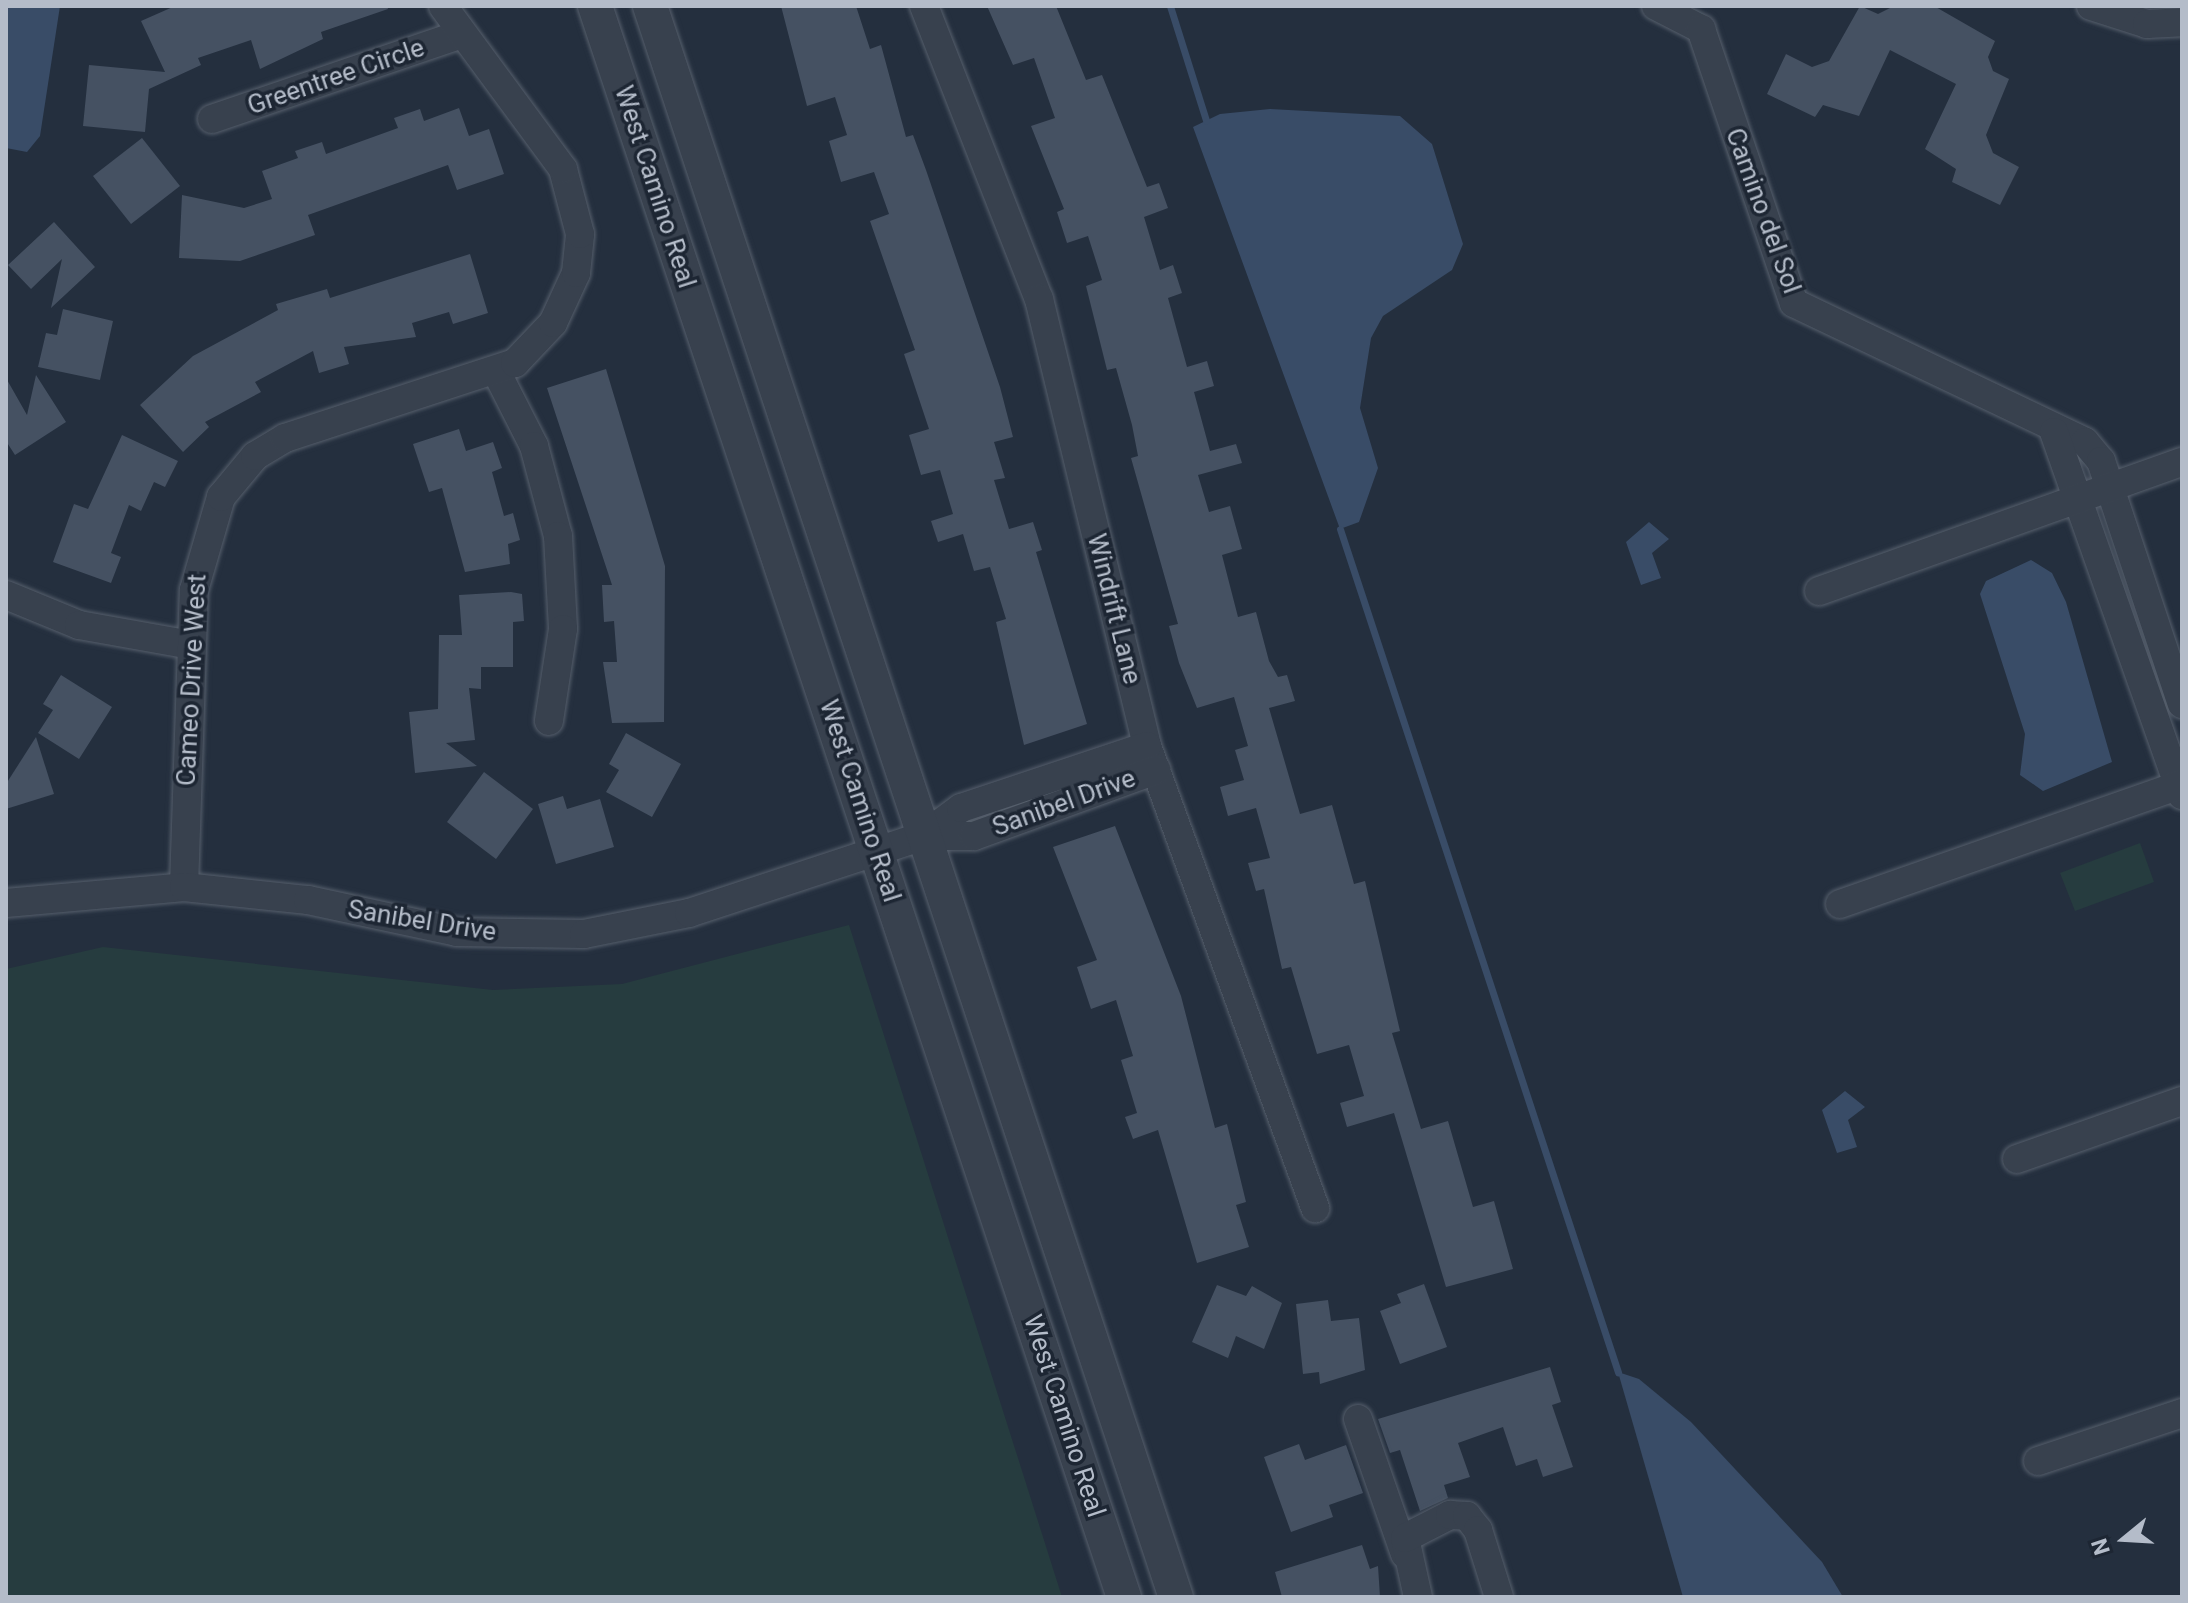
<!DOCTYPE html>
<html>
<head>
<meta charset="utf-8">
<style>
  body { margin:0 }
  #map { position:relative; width:2188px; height:1603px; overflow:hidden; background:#242f3e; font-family:Roboto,sans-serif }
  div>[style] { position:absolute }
  .green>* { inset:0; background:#263c3f }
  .water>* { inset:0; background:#394c67 }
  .stream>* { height:7px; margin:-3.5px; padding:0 3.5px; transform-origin:3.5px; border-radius:3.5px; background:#394c67 }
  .building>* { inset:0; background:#455162 }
  .roads { filter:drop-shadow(0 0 2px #565f6c) drop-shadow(0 0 2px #565f6c) }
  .minor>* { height:28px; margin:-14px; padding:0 14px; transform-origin:14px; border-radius:14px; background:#38414e }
  .tertiary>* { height:34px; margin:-17px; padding:0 17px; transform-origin:17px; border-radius:17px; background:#38414e }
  span { translate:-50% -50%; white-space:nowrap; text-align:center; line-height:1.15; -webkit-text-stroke:7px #1d2633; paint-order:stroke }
  .street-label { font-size:26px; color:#b4bcc9 }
  .frame { position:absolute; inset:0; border:8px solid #b4bcc9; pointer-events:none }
  .north { position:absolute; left:2084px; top:1499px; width:80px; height:80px; -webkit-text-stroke:6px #1d2633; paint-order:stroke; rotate:252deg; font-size:22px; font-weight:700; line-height:32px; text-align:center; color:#b4bcc9 }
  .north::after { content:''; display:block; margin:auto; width:28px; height:36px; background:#b4bcc9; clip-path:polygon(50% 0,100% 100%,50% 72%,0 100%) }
</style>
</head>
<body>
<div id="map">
  <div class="green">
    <i style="clip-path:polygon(2140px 843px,2154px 882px,2075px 911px,2060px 873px)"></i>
    <i style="clip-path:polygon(849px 925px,1062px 1597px,6px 1597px,6px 969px,103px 947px,493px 990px,622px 984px)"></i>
  </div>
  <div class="water">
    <i style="clip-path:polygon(6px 6px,60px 6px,40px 136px,27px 152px,6px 148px)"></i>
    <i style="clip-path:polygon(1270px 109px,1400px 116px,1432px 144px,1463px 244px,1452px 270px,1383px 316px,1371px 338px,1360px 408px,1378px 468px,1359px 522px,1340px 529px,1193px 127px,1220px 114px)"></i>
    <i style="clip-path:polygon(1649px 522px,1669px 539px,1652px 553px,1661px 578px,1641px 585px,1626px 542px)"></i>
    <i style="clip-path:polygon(2031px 560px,2052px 573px,2066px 602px,2112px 762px,2043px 791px,2020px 775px,2025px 734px,1980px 594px,1986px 581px)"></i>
    <i style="clip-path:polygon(1845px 1091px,1865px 1107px,1848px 1120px,1857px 1147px,1837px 1153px,1822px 1110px)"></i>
    <i style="clip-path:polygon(1618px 1372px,1639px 1379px,1691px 1422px,1822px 1562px,1843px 1597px,1683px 1597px)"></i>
  </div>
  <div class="stream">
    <i style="left:1170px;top:6px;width:120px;rotate:72.5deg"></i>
    <i style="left:1340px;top:529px;width:888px;rotate:71.75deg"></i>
  </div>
  <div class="building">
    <i style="clip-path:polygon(175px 6px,387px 6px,388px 9px,321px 32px,323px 39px,260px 69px,251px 40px,198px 58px,201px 65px,149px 89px,145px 132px,83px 126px,89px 65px,165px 72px,141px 21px)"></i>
    <i style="clip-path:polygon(781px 6px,856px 6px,870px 49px,881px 45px,906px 137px,913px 135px,926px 170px,1000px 387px,1013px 437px,994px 442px,1005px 478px,994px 480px,1009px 529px,1033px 522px,1042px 550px,1036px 552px,1087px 724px,1024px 745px,996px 622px,1006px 619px,990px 567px,974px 571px,963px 534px,938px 542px,931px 521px,953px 514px,940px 470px,921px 475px,909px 435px,929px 429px,904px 354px,915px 350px,870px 221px,889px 214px,874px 172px,841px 182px,829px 141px,847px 135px,835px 97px,807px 106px)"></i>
    <i style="clip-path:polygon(987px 6px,1056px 6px,1086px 80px,1102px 75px,1147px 187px,1159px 183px,1168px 208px,1144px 217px,1160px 270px,1173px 265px,1182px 293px,1168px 298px,1187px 367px,1207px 361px,1214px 386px,1194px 392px,1210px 451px,1236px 444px,1242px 463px,1198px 475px,1209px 512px,1230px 506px,1242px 549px,1222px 555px,1238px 617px,1256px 612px,1269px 661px,1278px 677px,1287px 675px,1295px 701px,1269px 708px,1300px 814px,1332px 805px,1354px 884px,1365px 881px,1400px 1031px,1392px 1033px,1421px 1129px,1448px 1121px,1473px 1207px,1494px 1201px,1513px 1269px,1446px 1287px,1394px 1113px,1347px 1127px,1340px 1103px,1364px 1096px,1349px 1045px,1317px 1054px,1291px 967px,1282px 969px,1264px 889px,1256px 891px,1248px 863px,1270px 858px,1256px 808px,1228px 816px,1220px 787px,1244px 780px,1235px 750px,1248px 746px,1234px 697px,1197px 708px,1179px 663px,1169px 626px,1178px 624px,1131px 458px,1138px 456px,1132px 425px,1116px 368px,1107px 370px,1086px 286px,1102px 280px,1088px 236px,1067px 243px,1057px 212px,1064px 209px,1031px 126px,1055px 118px,1034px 58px,1013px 65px)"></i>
    <i style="clip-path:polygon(1860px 6px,1878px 14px,1894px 6px,1934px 6px,1995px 41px,1988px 57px,1993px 71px,2009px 79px,1986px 135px,1993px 153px,2019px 167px,2000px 205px,1952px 182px,1956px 169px,1925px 149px,1956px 84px,1890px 50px,1859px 116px,1823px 105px,1815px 117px,1767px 94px,1786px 54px,1812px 67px,1829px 61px)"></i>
    <i style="clip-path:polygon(459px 108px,469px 136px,489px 129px,504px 174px,457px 190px,448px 165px,308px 215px,315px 235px,240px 261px,179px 258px,182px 195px,244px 208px,272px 199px,262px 171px,298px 158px,295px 151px,322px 142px,326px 154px,398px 128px,394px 118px,420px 109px,424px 121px)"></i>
    <i style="clip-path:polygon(142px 138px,180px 186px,131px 224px,93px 176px)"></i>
    <i style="clip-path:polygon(54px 222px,95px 267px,51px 308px,62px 259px,31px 289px,8px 265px)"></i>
    <i style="clip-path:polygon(470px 254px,488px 313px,453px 324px,449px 312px,412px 323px,416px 337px,344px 347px,349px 364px,319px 373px,313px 351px,255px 382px,261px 392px,205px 422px,209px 427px,183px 452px,140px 405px,193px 356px,278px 310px,276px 304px,327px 289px,330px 298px)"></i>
    <i style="clip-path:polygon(63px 309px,113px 321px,100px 380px,38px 367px,46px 333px,57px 335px)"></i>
    <i style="clip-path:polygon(606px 369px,665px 566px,664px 722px,612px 723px,603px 662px,617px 662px,614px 621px,604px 622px,602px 585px,612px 585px,547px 388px)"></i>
    <i style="clip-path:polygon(36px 375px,66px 422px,15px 455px,6px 441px,6px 378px,27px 415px)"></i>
    <i style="clip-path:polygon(459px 429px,466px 451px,493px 442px,502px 468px,492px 472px,504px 516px,513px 513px,520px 540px,508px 544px,510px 564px,465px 572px,442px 488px,429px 492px,413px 444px)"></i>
    <i style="clip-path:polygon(122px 435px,178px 461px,165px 487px,154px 482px,141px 511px,129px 505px,111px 553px,121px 557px,111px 583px,53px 562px,74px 504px,88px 509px)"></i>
    <i style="clip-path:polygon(511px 592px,522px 594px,524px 621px,513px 622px,513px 667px,481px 667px,481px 689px,469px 688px,475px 740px,446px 743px,477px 766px,415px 773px,409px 712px,438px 709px,439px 635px,462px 635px,459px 595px)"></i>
    <i style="clip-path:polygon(61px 675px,112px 707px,79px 759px,38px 733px,53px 710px,43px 704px)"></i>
    <i style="clip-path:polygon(626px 733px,681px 764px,652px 817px,606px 792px,619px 770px,609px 764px)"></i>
    <i style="clip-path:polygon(36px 737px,54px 794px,6px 809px,6px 784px)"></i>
    <i style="clip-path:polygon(484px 772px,533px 809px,496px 859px,447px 822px)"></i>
    <i style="clip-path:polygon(563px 796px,567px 809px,600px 799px,614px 847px,556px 864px,538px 804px)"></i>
    <i style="clip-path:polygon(1115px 826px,1181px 996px,1215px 1128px,1227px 1124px,1246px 1202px,1236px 1205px,1249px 1247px,1197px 1263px,1158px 1130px,1133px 1139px,1125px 1117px,1137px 1113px,1121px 1060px,1133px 1056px,1116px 1000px,1091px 1009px,1077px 967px,1097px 960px,1053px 847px)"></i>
    <i style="clip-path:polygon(1424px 1284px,1447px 1347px,1400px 1364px,1380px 1311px,1401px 1303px,1397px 1294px)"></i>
    <i style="clip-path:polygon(1217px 1285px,1246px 1296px,1252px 1286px,1282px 1303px,1264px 1349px,1236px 1336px,1228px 1358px,1192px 1342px)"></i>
    <i style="clip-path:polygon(1328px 1300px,1331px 1321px,1359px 1318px,1365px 1370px,1320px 1384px,1319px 1372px,1303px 1374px,1296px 1304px)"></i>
    <i style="clip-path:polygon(1550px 1367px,1561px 1402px,1552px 1405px,1573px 1467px,1543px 1477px,1537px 1459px,1516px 1466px,1503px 1427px,1458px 1443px,1470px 1477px,1444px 1485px,1448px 1498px,1420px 1511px,1400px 1450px,1390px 1453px,1378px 1419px)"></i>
    <i style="clip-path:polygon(1299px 1444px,1305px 1460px,1346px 1445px,1363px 1493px,1329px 1505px,1333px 1517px,1291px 1532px,1264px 1457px)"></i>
    <i style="clip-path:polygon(1362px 1545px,1370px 1569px,1378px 1566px,1380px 1597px,1282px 1597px,1275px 1572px)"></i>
  </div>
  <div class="roads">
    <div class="minor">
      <i style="left:924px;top:6px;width:315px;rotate:68.6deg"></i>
      <i style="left:1039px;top:299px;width:460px;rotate:76.4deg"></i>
      <i style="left:1147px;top:746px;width:492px;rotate:70deg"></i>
      <i style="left:1656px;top:6px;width:51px;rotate:27.1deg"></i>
      <i style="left:1701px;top:29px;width:289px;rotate:71.3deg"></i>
      <i style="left:1794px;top:303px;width:322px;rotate:25.5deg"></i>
      <i style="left:2085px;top:442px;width:25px;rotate:50deg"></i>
      <i style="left:2101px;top:461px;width:256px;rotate:71.6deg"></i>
      <i style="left:2091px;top:6px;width:59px;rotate:17.8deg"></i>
      <i style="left:2147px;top:24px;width:35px;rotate:-3deg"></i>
      <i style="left:212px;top:119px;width:261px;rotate:-18.8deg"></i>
      <i style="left:497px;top:373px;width:82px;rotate:63.1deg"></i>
      <i style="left:534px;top:446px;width:93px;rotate:75.1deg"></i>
      <i style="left:558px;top:536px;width:93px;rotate:86.9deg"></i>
      <i style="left:563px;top:629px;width:93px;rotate:98.7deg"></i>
      <i style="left:2054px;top:432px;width:385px;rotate:70.6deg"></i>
      <i style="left:1819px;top:591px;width:385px;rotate:-19.6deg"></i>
      <i style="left:6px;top:595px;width:79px;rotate:22.3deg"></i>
      <i style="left:79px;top:625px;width:114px;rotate:10.1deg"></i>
      <i style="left:923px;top:836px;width:47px;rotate:-36.4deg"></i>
      <i style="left:961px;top:808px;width:196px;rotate:-18.4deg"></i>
      <i style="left:184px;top:887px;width:297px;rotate:-88.1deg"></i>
      <i style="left:194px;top:590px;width:97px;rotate:-73.8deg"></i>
      <i style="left:221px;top:497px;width:53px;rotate:-50.3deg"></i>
      <i style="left:255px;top:456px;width:35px;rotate:-31deg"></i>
      <i style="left:285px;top:438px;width:242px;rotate:-18.1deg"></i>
      <i style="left:515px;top:363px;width:55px;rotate:-46.5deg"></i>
      <i style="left:553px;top:323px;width:55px;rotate:-65.3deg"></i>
      <i style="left:576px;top:273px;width:39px;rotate:-84deg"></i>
      <i style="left:580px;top:234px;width:67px;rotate:-104.7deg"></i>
      <i style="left:563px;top:169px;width:202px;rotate:-126.4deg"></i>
      <i style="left:6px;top:903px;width:179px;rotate:-5.1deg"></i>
      <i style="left:184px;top:887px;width:125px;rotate:6deg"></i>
      <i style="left:308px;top:900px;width:152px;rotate:12.1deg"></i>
      <i style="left:457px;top:932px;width:127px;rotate:0.9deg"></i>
      <i style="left:584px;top:934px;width:107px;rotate:-11.3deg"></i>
      <i style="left:689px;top:913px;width:246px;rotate:-18.2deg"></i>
      <i style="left:923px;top:836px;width:51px"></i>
      <i style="left:974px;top:836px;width:194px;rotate:-19.9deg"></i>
      <i style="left:1840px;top:904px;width:362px;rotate:-19.3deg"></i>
      <i style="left:2017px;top:1159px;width:175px;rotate:-19.4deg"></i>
      <i style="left:1358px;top:1419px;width:143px;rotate:70.8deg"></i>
      <i style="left:2038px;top:1461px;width:152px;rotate:-18.4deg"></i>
      <i style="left:1418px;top:1597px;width:60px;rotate:-102.4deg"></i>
      <i style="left:1405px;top:1538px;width:51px;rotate:-27.1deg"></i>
      <i style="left:1450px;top:1515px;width:17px;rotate:3deg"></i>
      <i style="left:1467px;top:1516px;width:18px;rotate:52deg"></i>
      <i style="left:1478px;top:1530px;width:70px;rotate:72.6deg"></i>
    </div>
    <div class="tertiary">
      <i style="left:595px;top:6px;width:1677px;rotate:71.61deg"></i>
      <i style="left:650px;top:6px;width:1676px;rotate:71.71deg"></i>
    </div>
  </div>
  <div class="street-label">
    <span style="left:336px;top:77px;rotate:-19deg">Greentree Circle</span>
    <span style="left:655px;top:187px;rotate:72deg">West Camino Real</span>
    <span style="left:1763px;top:211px;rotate:70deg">Camino del Sol</span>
    <span style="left:1114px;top:609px;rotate:76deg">Windrift Lane</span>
    <span style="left:192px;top:680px;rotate:-87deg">Cameo Drive West</span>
    <span style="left:860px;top:801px;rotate:72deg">West Camino Real</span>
    <span style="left:1064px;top:803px;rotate:-20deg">Sanibel Drive</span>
    <span style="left:422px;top:921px;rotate:9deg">Sanibel Drive</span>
    <span style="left:1064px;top:1416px;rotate:72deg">West Camino Real</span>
  </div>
  <div class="frame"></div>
  <div class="north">N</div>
</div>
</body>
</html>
